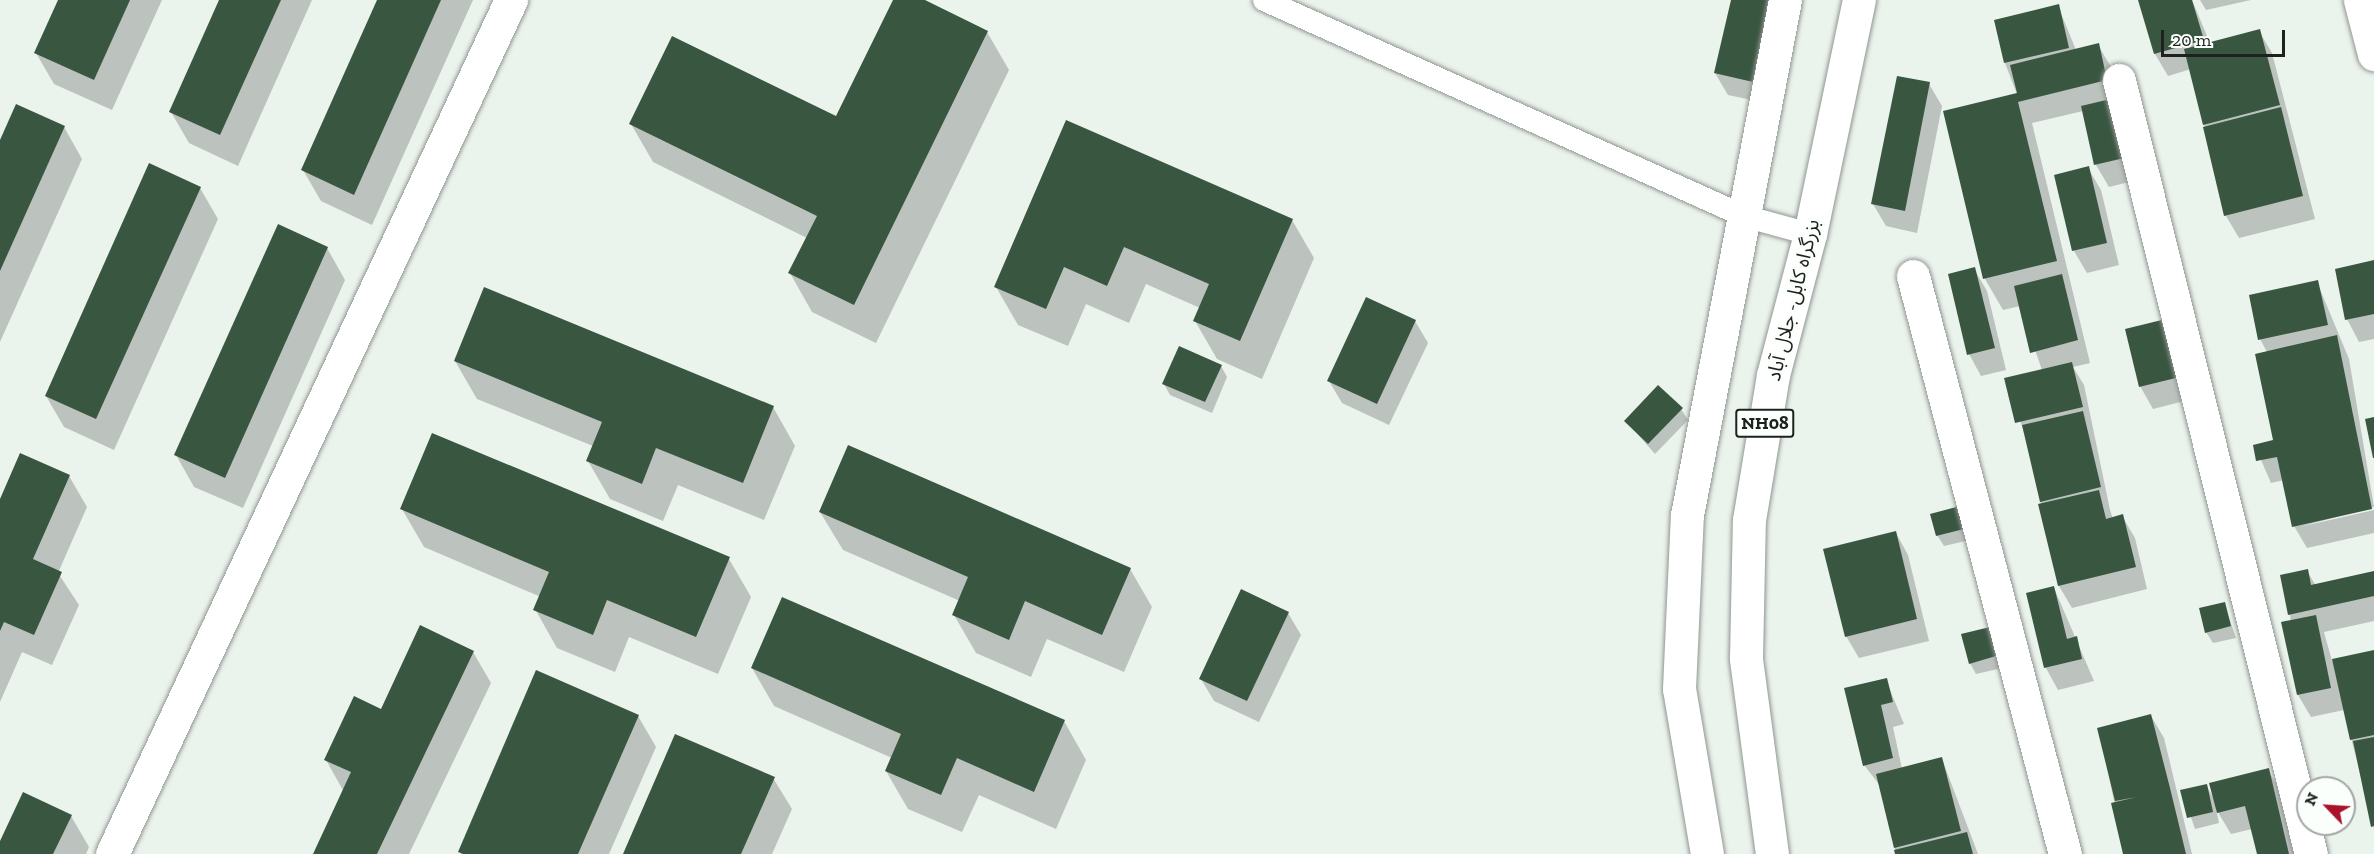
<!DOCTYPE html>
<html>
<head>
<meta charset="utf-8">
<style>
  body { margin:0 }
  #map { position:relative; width:2374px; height:854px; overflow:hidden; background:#ebf3ed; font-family:"Zilla Slab","Noto Sans Arabic",serif }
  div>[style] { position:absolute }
  .shadow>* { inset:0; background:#0003 }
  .building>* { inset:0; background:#395641 }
  .roads { filter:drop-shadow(0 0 2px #909691) drop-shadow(0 0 2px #909691) }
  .lane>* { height:22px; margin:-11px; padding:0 11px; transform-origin:11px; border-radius:11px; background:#fff }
  .street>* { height:33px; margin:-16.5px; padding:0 16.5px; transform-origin:16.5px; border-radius:16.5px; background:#fff }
  .highway>* { height:33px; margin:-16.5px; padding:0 16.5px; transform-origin:16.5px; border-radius:16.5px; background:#fff }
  span { translate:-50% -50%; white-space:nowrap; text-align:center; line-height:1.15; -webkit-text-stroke:6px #fbfffc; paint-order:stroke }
  .shield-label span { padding:2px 4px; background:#fbfffc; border:2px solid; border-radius:4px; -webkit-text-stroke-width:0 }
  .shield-label { font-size:18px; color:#1e211f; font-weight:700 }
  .street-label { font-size:20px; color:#1e211f }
  .north { position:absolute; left:2296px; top:776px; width:60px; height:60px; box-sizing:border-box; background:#fbfffc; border:2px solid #a3a6a4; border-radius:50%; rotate:295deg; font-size:16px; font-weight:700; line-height:24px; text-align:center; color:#1e211f }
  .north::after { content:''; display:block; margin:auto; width:21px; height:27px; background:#a9122a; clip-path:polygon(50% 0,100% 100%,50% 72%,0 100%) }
  .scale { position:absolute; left:2161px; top:30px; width:124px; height:27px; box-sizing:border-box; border:3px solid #1e211f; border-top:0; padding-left:8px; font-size:18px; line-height:21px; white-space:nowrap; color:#1e211f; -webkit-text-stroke:4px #fbfffc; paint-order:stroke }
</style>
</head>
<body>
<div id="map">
  <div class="shadow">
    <i style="clip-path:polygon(59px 0,162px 0,112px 110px,54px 84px,36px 53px)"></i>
    <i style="clip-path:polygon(221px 0,312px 0,238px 166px,189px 143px,171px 112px)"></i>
    <i style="clip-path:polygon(379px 0,473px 0,372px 225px,321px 201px,303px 170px)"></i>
    <i style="clip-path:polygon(894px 0,922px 0,987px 32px,1009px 70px,876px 343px,812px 312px,790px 273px,807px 238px,653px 162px,631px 124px,837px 118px)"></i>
    <i style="clip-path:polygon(1732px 0,1766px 103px,1728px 95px,1715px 73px)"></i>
    <i style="clip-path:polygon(2140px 0,2192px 0,2210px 43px,2259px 31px,2272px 53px,2315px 219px,2239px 238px,2226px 216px,2191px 69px,2168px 76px,2155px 54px)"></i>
    <i style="clip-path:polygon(2200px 0,2251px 0,2206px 10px)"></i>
    <i style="clip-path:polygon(2058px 6px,2076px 50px,2098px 45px,2111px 67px,2145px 178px,2109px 187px,2096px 165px,2083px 111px,2032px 123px,2090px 363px,2073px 367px,2084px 385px,2110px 510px,2113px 519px,2122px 516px,2135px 538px,2147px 589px,2072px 608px,2059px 586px,2027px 441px,2006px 379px,2042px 370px,2020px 306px,2003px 310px,1985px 279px,1945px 112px,2015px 95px,2020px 102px,2005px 63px)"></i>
    <i style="clip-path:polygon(1929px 84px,1942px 106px,1917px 233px,1886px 226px,1873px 204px)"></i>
    <i style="clip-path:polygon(1067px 122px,1292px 220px,1314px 258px,1262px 379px,1217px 359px,1195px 321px,1200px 308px,1146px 284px,1129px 323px,1086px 304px,1068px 346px,1018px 325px,996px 287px)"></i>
    <i style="clip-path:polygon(64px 127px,82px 159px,0 342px,0 144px)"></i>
    <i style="clip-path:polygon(2088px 168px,2101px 190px,2119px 265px,2087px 273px,2074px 251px,2056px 176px)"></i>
    <i style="clip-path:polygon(200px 188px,218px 219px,114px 450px,64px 427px,46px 396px)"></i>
    <i style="clip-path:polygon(327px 248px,345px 280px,243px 508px,194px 487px,176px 455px)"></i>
    <i style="clip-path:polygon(2374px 262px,2374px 339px,2359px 342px,2347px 319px)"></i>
    <i style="clip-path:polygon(1974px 269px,1987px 291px,2006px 370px,1981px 376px,1969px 354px)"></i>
    <i style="clip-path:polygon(2317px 282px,2349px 359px,2374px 507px,2299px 527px,2374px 510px,2374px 533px,2307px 548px,2294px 526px,2284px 480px,2271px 483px,2255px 446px,2275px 441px,2267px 352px,2260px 339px)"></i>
    <i style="clip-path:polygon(2170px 320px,2196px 398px,2153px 409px,2140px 386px)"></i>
    <i style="clip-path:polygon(1415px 321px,1428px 343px,1389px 425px,1342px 403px,1329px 381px)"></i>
    <i style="clip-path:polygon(455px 361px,773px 407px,795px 446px,764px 520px,678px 485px,663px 521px,610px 499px,588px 461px,593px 446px,477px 399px)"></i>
    <i style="clip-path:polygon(1221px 366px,1227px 377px,1212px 413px,1170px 395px,1164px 384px)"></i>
    <i style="clip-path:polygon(1681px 409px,1688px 420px,1655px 454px,1626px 421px)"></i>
    <i style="clip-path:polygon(69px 476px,87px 507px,58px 573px,79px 605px,52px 665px,22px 652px,0 702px,0 502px)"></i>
    <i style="clip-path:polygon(1959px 508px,1970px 540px,1944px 546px,1937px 535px)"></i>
    <i style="clip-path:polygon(402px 509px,729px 559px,751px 597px,718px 674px,629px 637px,615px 672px,557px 648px,535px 609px,541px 597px,424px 547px)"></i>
    <i style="clip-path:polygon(820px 512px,1130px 569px,1152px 607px,1124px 672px,1047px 639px,1031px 677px,976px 653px,954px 615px,960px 601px,843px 550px)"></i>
    <i style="clip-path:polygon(1896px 533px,1908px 555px,1929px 641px,1859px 658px,1846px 636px)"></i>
    <i style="clip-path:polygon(2307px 571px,2316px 586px,2374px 573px,2374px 621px,2324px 632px,2332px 661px,2374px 651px,2374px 829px,2344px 710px,2311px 717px,2298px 695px,2290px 614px)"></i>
    <i style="clip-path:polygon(2054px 588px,2094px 681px,2058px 690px,2046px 668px)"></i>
    <i style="clip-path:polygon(2224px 603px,2236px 638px,2213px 643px,2206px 632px)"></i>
    <i style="clip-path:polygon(1288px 613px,1301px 635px,1259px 722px,1214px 701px,1201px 679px)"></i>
    <i style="clip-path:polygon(1989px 629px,2002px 668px,1976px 674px,1970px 663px)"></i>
    <i style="clip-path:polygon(473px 652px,491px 683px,409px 854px,314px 854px,344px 792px,326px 760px,382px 711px)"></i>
    <i style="clip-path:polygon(752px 668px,1064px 721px,1086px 760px,1056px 829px,979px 795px,962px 832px,908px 809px,886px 771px,892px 758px,774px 706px)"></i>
    <i style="clip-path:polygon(1886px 680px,1904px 724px,1893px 727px,1902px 769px,1942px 759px,1978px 854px,1896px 854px,1881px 787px,1864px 765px)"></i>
    <i style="clip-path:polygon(638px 716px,656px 747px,609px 854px,461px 854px)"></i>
    <i style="clip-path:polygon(2151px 716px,2164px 738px,2192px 854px,2125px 854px,2099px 729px)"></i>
    <i style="clip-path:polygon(2268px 770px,2281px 792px,2296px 854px,2258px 854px,2252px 829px,2231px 834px,2216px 809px,2219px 823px,2195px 829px,2182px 791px,2206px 785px,2214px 799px)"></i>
    <i style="clip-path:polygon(773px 778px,792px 809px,772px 854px,624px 854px)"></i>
    <i style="clip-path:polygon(71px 816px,89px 847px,86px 854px,0 854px,0 844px)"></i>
  </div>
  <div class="building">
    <i style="clip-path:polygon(58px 0,130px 0,94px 80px,34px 53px)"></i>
    <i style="clip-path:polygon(219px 0,281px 0,220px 135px,169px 112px)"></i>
    <i style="clip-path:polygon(377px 0,441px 0,354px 195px,301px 170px)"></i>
    <i style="clip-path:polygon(893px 0,925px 0,988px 31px,854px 305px,788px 273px,817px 216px,629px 124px,672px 36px,836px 116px)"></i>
    <i style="clip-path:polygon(1731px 0,1772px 0,1753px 82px,1714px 73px)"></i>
    <i style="clip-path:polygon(2138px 0,2192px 0,2204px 40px,2154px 54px)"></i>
    <i style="clip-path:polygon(2059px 4px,2069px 48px,2004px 63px,1994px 20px)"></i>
    <i style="clip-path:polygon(2260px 29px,2280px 105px,2203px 125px,2184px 49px)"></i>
    <i style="clip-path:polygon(2099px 43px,2107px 80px,2018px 102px,2057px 261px,1983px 279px,1943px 111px,2017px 93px,2010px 65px)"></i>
    <i style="clip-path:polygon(1897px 76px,1930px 82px,1905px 211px,1871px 204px)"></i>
    <i style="clip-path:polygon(2119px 97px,2133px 156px,2094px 165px,2081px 106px)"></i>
    <i style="clip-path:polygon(16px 104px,65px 126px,0 271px,0 140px)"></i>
    <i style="clip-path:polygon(2281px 107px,2303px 196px,2224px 216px,2203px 127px)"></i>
    <i style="clip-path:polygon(1066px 120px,1293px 219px,1240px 341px,1193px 321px,1209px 284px,1124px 247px,1107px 286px,1064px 267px,1046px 309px,994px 287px)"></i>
    <i style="clip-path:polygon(149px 163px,201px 187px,96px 419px,45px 396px)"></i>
    <i style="clip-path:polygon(2089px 166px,2107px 243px,2072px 251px,2054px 175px)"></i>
    <i style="clip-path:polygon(278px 224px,328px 247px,225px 478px,174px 455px)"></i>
    <i style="clip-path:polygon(2374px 260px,2374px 314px,2345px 320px,2335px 269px)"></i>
    <i style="clip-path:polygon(1975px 267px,1995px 348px,1967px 355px,1948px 274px)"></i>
    <i style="clip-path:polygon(2062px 274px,2078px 340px,2030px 353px,2014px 286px)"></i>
    <i style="clip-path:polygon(2318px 280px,2328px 325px,2258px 340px,2249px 295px)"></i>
    <i style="clip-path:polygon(484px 287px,774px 406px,743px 483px,656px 448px,642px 484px,586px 461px,602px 422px,454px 361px)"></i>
    <i style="clip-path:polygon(1366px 297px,1416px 320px,1377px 404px,1327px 381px)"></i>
    <i style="clip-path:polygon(2170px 318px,2184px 376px,2139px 387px,2125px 329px)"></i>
    <i style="clip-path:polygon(2337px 335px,2372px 509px,2292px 527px,2277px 457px,2256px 461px,2253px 445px,2273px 440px,2255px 354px)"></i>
    <i style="clip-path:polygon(1179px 346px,1222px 365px,1205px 402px,1162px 384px)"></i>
    <i style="clip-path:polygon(2072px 362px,2083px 407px,2015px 423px,2004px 378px)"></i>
    <i style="clip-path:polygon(1658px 385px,1683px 408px,1648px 444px,1624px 421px)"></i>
    <i style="clip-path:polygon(2083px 411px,2101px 487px,2040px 502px,2022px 425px)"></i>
    <i style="clip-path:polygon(2374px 417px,2374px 458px,2373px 458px,2365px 419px)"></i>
    <i style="clip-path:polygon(432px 433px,730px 557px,696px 637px,607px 600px,593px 635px,533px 610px,549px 572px,400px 509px)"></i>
    <i style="clip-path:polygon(848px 445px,1131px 568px,1102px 635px,1025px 601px,1009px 640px,952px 615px,968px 577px,819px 512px)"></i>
    <i style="clip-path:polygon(20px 453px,70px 475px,33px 559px,62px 572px,34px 635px,4px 622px,0 631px,0 499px)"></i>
    <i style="clip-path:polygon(2099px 490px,2106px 519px,2123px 514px,2136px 567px,2058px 586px,2038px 504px)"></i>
    <i style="clip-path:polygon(1960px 506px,1964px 529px,1936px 536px,1930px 514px)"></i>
    <i style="clip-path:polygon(1896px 531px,1917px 619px,1845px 637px,1823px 549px)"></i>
    <i style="clip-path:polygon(2308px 569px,2311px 585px,2374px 571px,2374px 596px,2288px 615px,2280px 575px)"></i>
    <i style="clip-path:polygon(2054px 586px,2067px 639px,2077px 636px,2082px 659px,2044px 668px,2026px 593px)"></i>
    <i style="clip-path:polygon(1241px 589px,1289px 612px,1247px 701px,1199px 679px)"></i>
    <i style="clip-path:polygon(782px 597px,1065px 720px,1034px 792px,957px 758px,941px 795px,885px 771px,901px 734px,751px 668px)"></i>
    <i style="clip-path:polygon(2225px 602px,2231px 626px,2205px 633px,2199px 608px)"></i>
    <i style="clip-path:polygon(2316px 615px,2331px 688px,2297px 695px,2281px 622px)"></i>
    <i style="clip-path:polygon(420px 625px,474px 651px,377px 854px,313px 854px,351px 772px,324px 760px,354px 696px,381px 709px)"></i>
    <i style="clip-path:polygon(1990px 627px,1996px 656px,1969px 664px,1961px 634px)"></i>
    <i style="clip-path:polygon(2374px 650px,2374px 735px,2350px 740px,2332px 659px)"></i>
    <i style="clip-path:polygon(536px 670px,639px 715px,578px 854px,463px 854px,458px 852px)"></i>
    <i style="clip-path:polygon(1887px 678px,1893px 702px,1881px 705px,1893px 758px,1863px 766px,1844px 688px)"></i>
    <i style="clip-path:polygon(2151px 714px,2170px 788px,2186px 854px,2123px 854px,2111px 803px,2137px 797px,2115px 801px,2097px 728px)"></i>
    <i style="clip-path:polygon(675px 734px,775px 777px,741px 854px,623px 854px)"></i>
    <i style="clip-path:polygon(2374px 737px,2374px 826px,2371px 827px,2353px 741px)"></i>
    <i style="clip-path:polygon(1942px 757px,1961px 831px,1894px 848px,1876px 774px)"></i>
    <i style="clip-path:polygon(2269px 768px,2289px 854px,2257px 854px,2245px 806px,2217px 813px,2209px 783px)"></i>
    <i style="clip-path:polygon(2207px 784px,2213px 812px,2187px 818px,2180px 790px)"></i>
    <i style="clip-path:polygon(23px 792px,72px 815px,53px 854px,0 854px,0 841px)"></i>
    <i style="clip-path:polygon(1967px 832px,1973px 854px,1895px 854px,1894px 850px)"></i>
  </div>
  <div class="roads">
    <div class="lane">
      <i style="left:1264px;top:0;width:526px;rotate:24.23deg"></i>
      <i style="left:1744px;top:216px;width:68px;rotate:15.3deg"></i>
    </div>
    <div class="street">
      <i style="left:2360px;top:0;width:56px;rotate:75.5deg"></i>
      <i style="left:2119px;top:80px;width:797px;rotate:76.07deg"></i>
      <i style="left:1913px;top:276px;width:598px;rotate:75.27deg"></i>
      <i style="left:112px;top:854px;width:943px;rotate:-64.96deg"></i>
    </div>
    <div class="highway">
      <i style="left:1707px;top:854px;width:167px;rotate:-99.6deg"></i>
      <i style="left:1679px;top:689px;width:174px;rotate:-87.4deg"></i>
      <i style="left:1687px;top:515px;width:524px;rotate:-79.23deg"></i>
      <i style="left:1772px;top:854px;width:198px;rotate:-97.6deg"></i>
      <i style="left:1746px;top:658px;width:138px;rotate:-88.8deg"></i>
      <i style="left:1749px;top:520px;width:147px;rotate:-80.6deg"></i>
      <i style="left:1773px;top:375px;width:146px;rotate:-75.3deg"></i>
      <i style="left:1810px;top:234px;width:239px;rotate:-78.2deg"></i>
    </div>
  </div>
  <div class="shield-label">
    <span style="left:1765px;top:423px">NH08</span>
  </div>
  <div class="street-label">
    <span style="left:1793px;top:300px;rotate:-76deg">بزرگراه کابل- جلال آباد</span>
  </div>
  <div class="north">N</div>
  <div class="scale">20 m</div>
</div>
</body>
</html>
